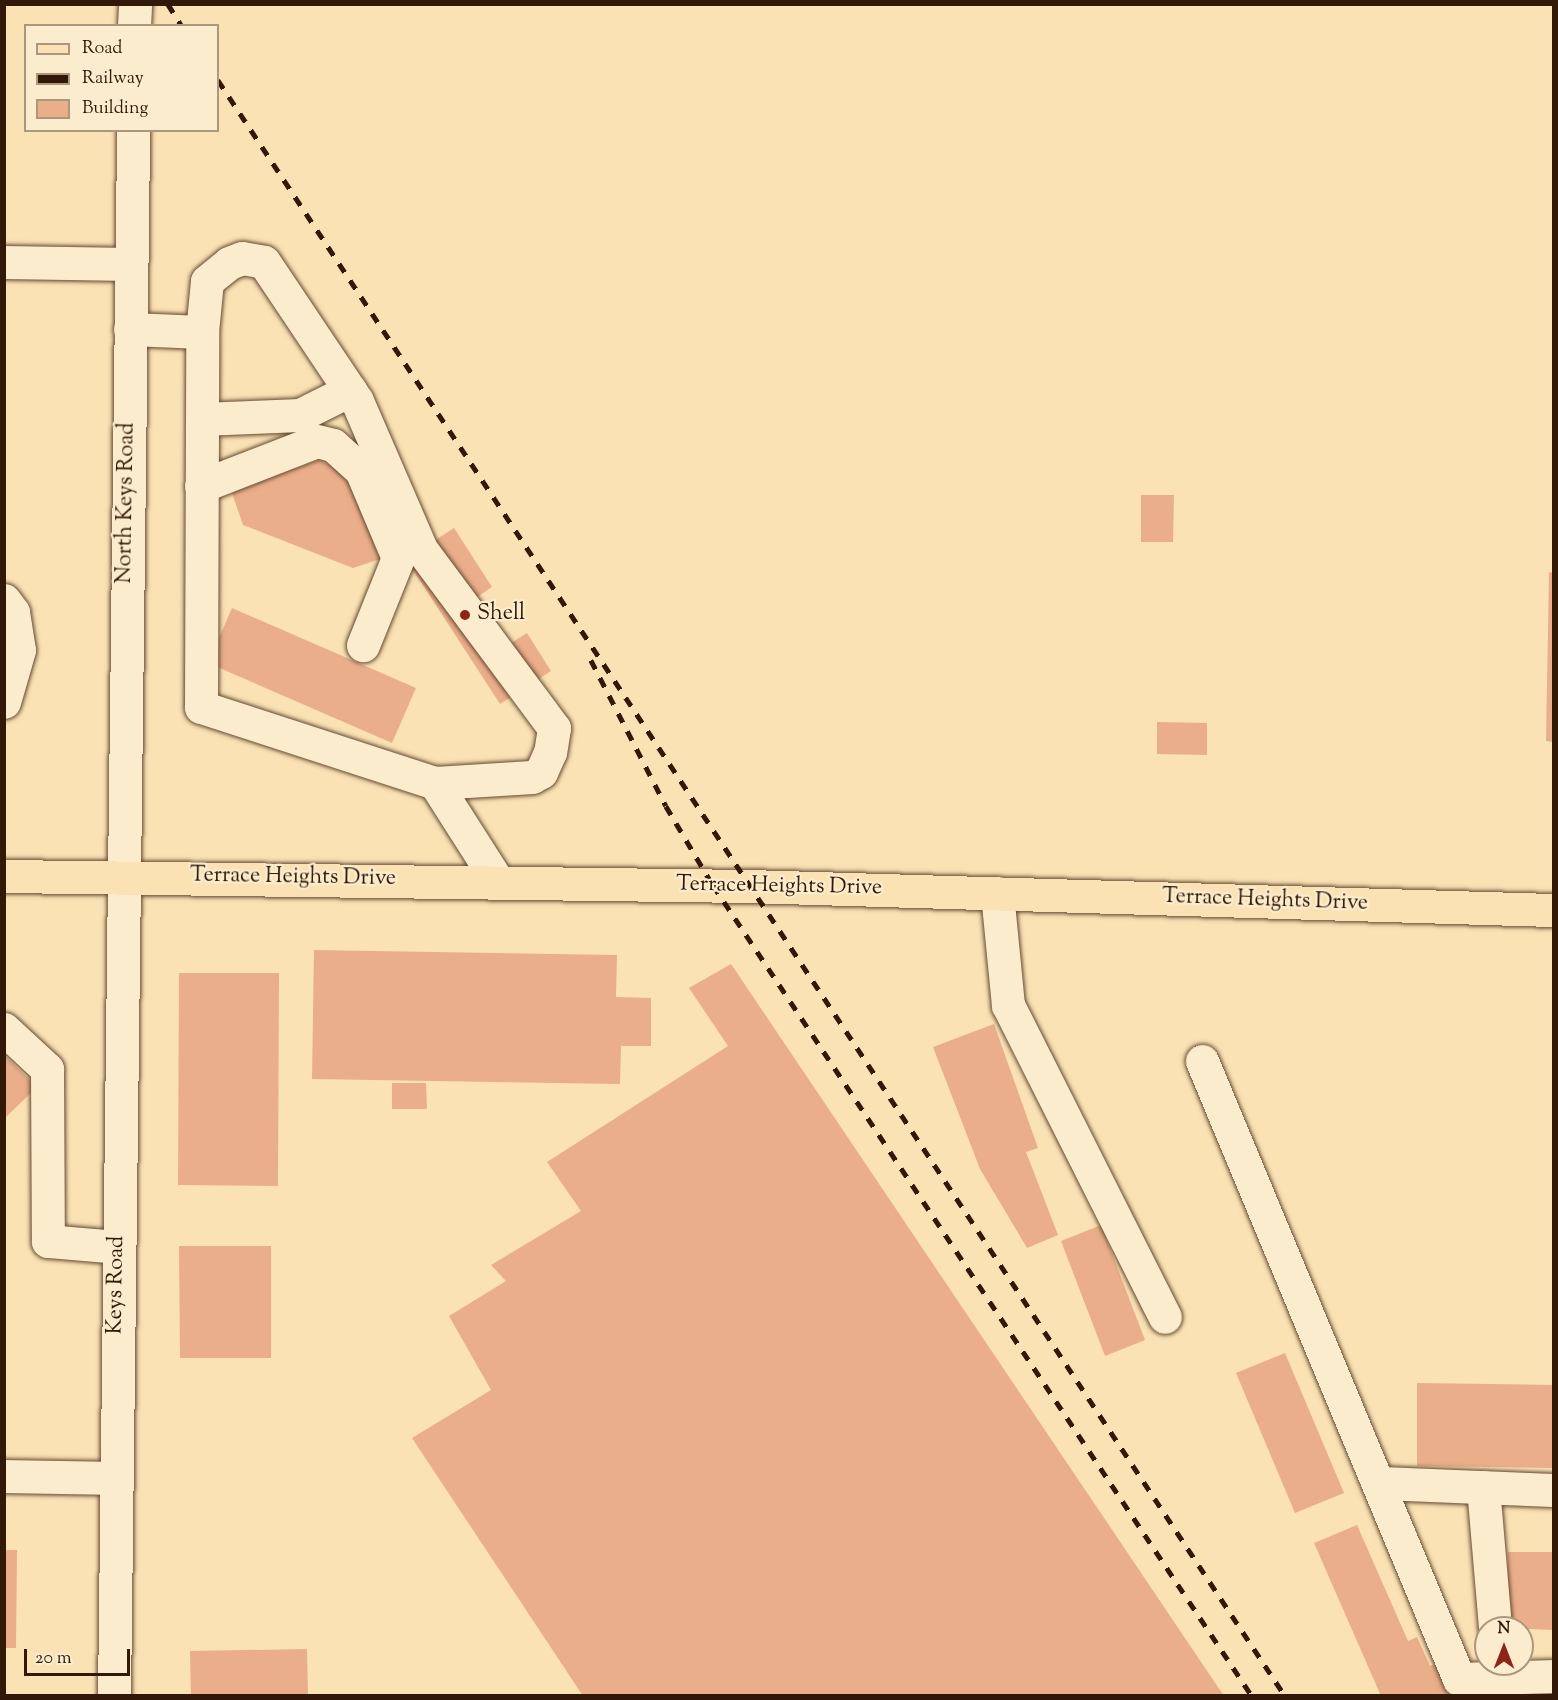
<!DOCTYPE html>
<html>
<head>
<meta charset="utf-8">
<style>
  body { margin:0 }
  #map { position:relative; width:1558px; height:1700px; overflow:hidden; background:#fae2b4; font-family:"Sorts Mill Goudy",serif }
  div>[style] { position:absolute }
  .building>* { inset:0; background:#ebae8a }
  .roads { filter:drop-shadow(0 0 2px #644a32) drop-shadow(0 0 2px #644a32) }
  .minor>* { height:33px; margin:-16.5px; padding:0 16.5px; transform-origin:16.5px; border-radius:16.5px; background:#fcecce }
  .major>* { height:33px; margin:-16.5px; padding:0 16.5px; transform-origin:16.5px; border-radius:16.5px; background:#fae2b4 }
  .rail>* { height:4.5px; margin-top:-2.25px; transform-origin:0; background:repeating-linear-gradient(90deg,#321806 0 10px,transparent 0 20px) }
  .dots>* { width:16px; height:16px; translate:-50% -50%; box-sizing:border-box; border:3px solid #fcecce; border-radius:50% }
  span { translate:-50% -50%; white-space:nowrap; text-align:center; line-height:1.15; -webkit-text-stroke:4.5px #fcecce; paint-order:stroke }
  .street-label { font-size:22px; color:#321806 }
  .poi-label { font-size:22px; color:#321806 }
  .left { translate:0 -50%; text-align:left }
  .frame { position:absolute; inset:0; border:6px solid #321806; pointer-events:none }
  .legend { position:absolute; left:24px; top:24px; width:195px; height:108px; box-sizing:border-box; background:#fcecce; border:2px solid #ab977e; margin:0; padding:8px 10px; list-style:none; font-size:18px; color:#321806 }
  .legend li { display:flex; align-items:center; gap:12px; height:30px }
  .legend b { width:30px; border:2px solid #ab977e }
  .north { position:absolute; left:1474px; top:1616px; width:60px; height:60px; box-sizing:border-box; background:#fcecce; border:2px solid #ab977e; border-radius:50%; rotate:0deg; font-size:16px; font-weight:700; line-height:24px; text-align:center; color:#321806 }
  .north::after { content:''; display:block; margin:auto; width:21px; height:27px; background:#8f2418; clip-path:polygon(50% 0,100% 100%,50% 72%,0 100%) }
  .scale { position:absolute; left:24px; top:1649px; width:106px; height:27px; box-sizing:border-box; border:3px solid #321806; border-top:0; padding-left:8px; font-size:18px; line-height:21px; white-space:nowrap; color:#321806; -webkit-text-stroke:4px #fcecce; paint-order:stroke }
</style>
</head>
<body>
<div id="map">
  <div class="building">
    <i style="clip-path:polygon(319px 460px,351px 474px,383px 558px,353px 568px,243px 525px,231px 490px)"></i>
    <i style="clip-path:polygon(1141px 495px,1174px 495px,1173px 542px,1141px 542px)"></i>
    <i style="clip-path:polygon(454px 528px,492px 587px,477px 597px,508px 645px,527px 633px,551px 671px,500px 704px,406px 559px)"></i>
    <i style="clip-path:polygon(1549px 572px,1554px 573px,1554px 742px,1546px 741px)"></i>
    <i style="clip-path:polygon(232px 608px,416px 688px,392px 743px,208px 663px)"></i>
    <i style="clip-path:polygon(1157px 722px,1207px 723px,1207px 755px,1157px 754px)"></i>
    <i style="clip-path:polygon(314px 950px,617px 955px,616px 997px,651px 998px,651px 1046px,621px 1046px,620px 1084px,312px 1079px)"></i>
    <i style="clip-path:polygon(731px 964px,1224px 1696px,583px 1696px,412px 1438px,491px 1390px,449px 1316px,506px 1281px,491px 1265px,581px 1211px,547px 1162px,728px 1046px,689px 988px)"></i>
    <i style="clip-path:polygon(179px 973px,279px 973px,278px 1186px,178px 1185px)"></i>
    <i style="clip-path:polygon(994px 1024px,1038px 1148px,1026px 1152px,1058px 1235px,1027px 1248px,980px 1169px,933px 1047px)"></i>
    <i style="clip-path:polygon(4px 1055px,37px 1087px,4px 1119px)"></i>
    <i style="clip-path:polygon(392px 1083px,426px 1083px,427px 1109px,392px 1109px)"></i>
    <i style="clip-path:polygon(1101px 1225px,1145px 1340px,1105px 1356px,1061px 1241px)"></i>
    <i style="clip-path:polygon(179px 1246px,271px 1246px,271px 1358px,180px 1358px)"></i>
    <i style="clip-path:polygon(1285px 1353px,1344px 1493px,1295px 1513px,1236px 1373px)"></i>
    <i style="clip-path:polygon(1417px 1383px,1554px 1385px,1554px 1468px,1417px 1466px)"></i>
    <i style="clip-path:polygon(1357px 1525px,1408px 1641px,1417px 1637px,1430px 1666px,1442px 1661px,1468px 1684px,1473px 1696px,1381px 1696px,1314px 1543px)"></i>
    <i style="clip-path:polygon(4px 1550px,17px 1550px,16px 1648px,4px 1648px)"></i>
    <i style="clip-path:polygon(1508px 1552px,1554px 1552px,1554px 1630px,1508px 1628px)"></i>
    <i style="clip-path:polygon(307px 1649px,308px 1696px,191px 1696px,190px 1651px)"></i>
  </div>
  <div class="roads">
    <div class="minor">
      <i style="left:134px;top:26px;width:22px;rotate:-87deg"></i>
      <i style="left:242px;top:258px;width:22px;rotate:10deg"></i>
      <i style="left:264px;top:262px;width:167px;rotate:56.2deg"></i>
      <i style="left:357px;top:401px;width:161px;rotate:66.6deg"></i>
      <i style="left:421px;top:549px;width:223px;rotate:53.4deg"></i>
      <i style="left:554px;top:728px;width:24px;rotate:99deg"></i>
      <i style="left:550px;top:752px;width:22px;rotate:114deg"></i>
      <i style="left:541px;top:772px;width:10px;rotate:151deg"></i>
      <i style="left:532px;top:777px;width:97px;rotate:176.5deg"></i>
      <i style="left:435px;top:783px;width:246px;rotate:-162deg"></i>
      <i style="left:201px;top:707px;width:375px;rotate:-89.8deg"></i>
      <i style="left:202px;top:332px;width:51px;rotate:-84.4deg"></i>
      <i style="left:207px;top:281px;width:28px;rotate:-39deg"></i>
      <i style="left:229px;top:263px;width:14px;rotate:-21deg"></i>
      <i style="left:4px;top:262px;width:127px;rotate:0.9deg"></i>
      <i style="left:130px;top:329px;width:72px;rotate:2.4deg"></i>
      <i style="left:202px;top:419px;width:98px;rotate:-2.3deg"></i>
      <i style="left:300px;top:415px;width:56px;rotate:-26.6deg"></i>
      <i style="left:201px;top:486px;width:124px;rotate:-21.2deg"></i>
      <i style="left:317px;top:441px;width:16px;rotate:14deg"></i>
      <i style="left:333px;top:445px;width:38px;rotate:42deg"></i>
      <i style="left:361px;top:470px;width:95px;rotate:67.2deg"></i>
      <i style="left:398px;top:558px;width:94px;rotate:111.9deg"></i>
      <i style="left:4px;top:600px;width:15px;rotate:53deg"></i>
      <i style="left:13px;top:612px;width:38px;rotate:81deg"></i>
      <i style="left:19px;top:650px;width:54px;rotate:106.1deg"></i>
      <i style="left:435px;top:783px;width:117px;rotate:57.5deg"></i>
      <i style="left:997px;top:893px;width:113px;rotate:84.4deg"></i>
      <i style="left:1008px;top:1005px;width:349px;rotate:63.3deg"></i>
      <i style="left:4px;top:1029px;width:59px;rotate:42.9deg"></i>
      <i style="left:47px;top:1069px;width:172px;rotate:89.7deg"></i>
      <i style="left:48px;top:1241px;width:70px;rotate:4.9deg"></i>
      <i style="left:1202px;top:1061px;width:669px;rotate:67.42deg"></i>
      <i style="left:1459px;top:1679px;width:95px;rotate:-1.8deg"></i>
      <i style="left:4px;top:1476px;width:112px;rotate:1deg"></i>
      <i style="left:1380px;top:1483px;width:174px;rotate:2.3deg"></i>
      <i style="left:1483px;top:1487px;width:142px;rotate:85.1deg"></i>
      <i style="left:114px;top:1696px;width:1566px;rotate:-89.3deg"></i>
    </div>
    <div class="major">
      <i style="left:4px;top:876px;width:744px;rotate:0.77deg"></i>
      <i style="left:748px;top:886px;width:806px;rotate:1.71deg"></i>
    </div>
  </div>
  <div class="rail">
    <i style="left:168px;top:4px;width:26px;rotate:58deg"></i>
    <i style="left:218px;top:80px;width:1936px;rotate:56.56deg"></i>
    <i style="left:591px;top:660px;width:164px;rotate:62.8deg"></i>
    <i style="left:666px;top:806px;width:92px;rotate:59.3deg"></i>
    <i style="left:713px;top:885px;width:974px;rotate:56.39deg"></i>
  </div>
  <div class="dots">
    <i style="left:465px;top:615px;background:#8f2418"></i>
  </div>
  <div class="street-label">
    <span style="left:127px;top:503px;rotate:-89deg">North Keys Road</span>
    <span style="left:293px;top:878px;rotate:1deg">Terrace Heights Drive</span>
    <span style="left:779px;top:887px;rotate:1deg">Terrace Heights Drive</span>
    <span style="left:1265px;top:901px;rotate:2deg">Terrace Heights Drive</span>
    <span style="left:117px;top:1285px;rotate:-89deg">Keys Road</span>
  </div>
  <div class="poi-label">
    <span class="left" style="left:477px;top:615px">Shell</span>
  </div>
  <div class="frame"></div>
  <ul class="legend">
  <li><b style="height:8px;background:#fae2b4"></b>Road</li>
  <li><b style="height:8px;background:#321806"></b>Railway</li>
  <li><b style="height:16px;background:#ebae8a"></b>Building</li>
  </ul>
  <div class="north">N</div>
  <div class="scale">20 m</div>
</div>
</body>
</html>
